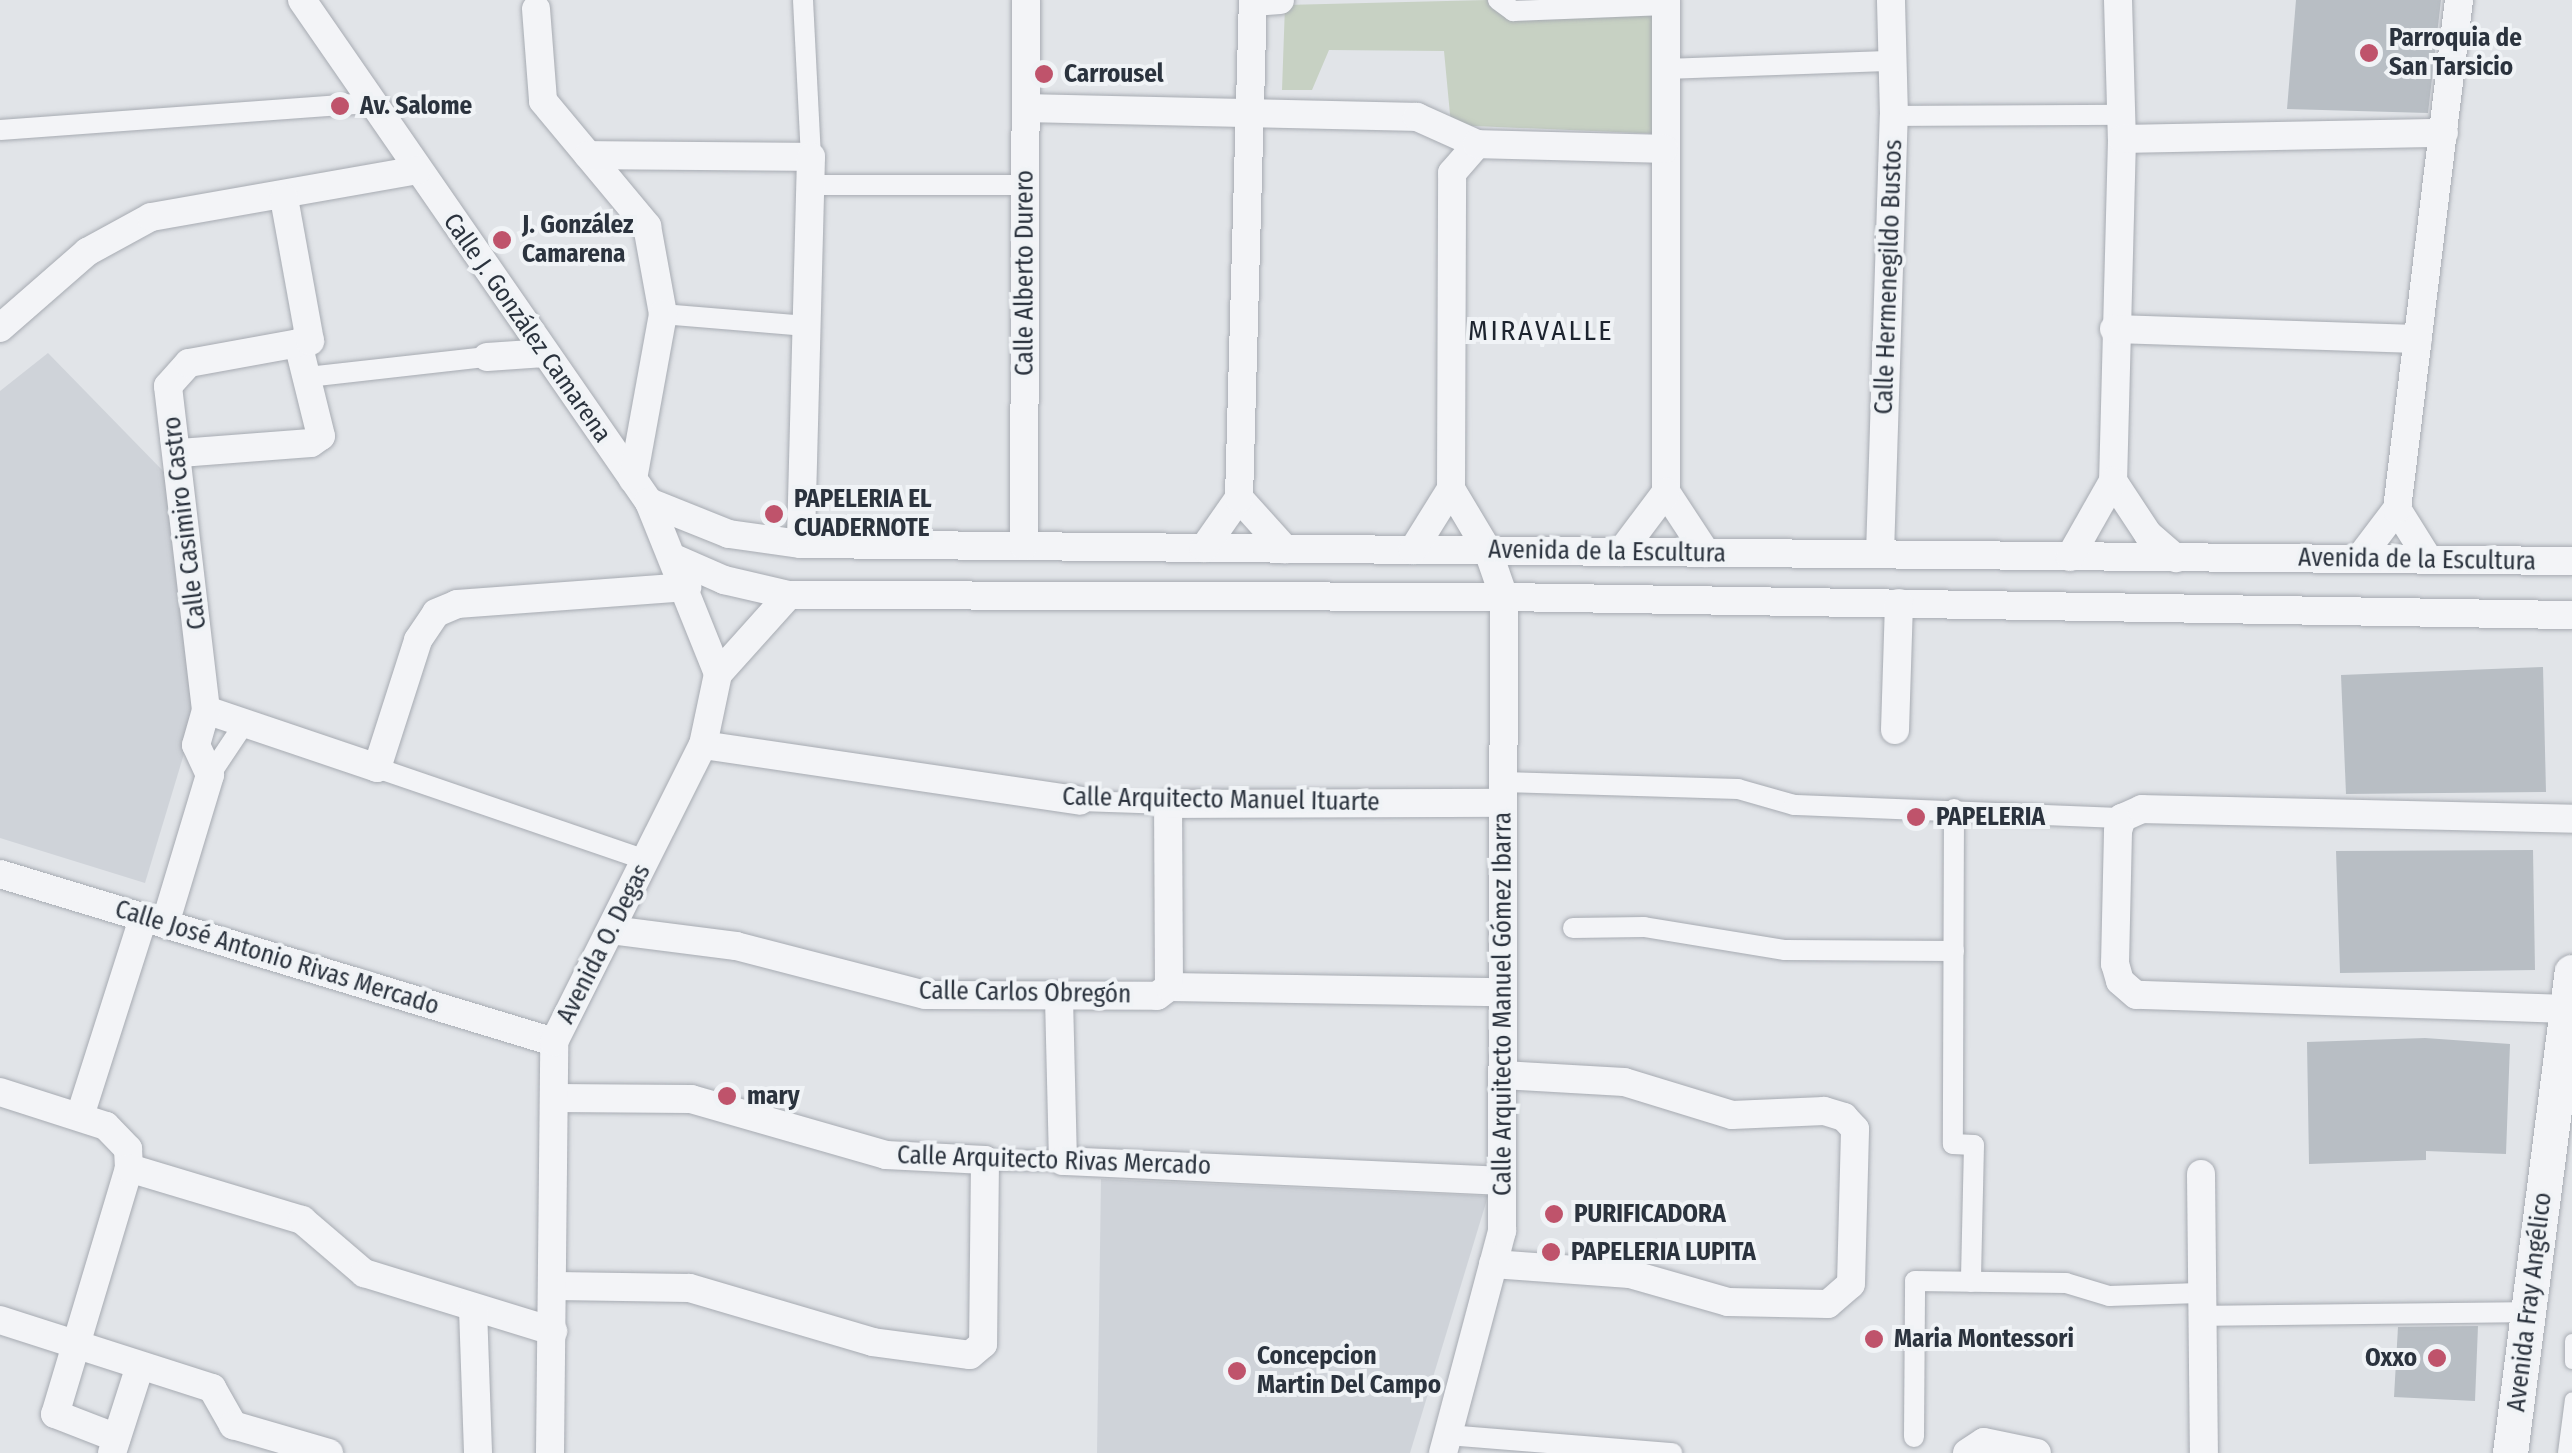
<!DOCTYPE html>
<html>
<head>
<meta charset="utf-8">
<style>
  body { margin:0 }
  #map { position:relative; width:2572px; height:1453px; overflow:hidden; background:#e1e4e8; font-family:"Fira Sans Condensed",sans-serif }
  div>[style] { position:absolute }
  .built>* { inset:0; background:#cfd3d9 }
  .green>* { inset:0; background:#c7d1c3 }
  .building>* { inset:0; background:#b8bec4 }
  .roads { filter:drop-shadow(0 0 2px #a7abb2) drop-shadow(0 0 2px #a7abb2) }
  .service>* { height:14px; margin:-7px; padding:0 7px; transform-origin:7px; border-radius:7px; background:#f3f4f7 }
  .pedestrian>* { height:20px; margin:-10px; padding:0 10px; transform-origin:10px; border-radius:10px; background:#f3f4f7 }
  .minor>* { height:28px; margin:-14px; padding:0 14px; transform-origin:14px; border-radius:14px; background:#f3f4f7 }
  .tertiary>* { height:35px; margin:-17.5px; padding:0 17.5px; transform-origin:17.5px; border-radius:17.5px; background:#f3f4f7 }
  .dots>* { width:28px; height:28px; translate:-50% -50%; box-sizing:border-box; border:5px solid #f0f3f6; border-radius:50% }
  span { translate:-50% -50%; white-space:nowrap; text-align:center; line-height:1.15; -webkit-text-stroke:8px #f0f3f6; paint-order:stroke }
  .poi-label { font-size:25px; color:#2b333e; font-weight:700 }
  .left { translate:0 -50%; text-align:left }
  .right { translate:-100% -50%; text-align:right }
  .street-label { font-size:25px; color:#2b333e }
  .neighbourhood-label { font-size:28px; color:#1d242f; letter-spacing:2.5px }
</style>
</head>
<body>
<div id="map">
  <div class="built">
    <i style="clip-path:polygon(48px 353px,166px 474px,199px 704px,145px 883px,0 838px,0 391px)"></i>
    <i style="clip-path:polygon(1101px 1179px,1488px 1196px,1410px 1453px,1097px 1453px)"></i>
  </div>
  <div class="green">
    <i style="clip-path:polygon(1487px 0,1511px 15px,1662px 15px,1662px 134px,1451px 125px,1444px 51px,1329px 50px,1312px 90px,1282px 90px,1285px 5px)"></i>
  </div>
  <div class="building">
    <i style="clip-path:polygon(2296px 0,2441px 0,2428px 113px,2287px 109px)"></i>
    <i style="clip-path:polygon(2543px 667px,2546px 792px,2346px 794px,2341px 675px)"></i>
    <i style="clip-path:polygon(2533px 850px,2535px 970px,2340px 973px,2336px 851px)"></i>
    <i style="clip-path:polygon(2425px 1038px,2510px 1044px,2506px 1154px,2426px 1151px,2426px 1160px,2309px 1164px,2307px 1042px)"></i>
    <i style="clip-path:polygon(2478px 1326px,2475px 1401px,2394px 1397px,2398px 1327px)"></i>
  </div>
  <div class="roads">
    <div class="service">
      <i style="left:2572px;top:1341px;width:21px;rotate:90deg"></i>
      <i style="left:2565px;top:1453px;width:54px;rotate:-82.6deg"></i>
    </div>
    <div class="pedestrian">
      <i style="left:803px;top:0;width:157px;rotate:87.1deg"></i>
      <i style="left:1498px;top:0;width:19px;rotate:36deg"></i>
      <i style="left:1513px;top:11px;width:153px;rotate:-2.2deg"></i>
      <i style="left:1668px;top:69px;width:223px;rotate:-2.1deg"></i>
      <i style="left:1894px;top:116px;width:228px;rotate:-0.3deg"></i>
      <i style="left:0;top:130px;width:373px;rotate:-4.2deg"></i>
      <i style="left:810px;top:185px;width:214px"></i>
      <i style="left:663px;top:314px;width:143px;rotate:4.8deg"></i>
      <i style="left:308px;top:377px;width:180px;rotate:-6.4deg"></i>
      <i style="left:377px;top:768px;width:284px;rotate:18.9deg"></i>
      <i style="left:210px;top:775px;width:58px;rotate:-56.3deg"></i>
      <i style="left:1503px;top:782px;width:235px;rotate:1.7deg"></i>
      <i style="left:1738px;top:789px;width:58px;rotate:15.9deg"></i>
      <i style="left:1794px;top:805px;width:328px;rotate:2.3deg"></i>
      <i style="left:1080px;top:801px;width:88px;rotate:2deg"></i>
      <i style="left:1954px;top:809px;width:335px;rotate:90.2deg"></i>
      <i style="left:1953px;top:1144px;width:21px;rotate:3deg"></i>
      <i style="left:1974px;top:1145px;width:137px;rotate:91.3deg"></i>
      <i style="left:1573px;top:928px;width:71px;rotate:-0.8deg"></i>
      <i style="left:1644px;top:927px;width:143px;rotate:9.3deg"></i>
      <i style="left:1785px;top:950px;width:169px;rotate:0.3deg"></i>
      <i style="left:985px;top:1160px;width:78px;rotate:0.7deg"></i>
      <i style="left:2201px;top:1316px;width:327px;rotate:-0.7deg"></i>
      <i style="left:1448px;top:1435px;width:225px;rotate:4.6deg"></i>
      <i style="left:1914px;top:1437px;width:156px;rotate:-89.6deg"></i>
      <i style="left:1915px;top:1281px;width:151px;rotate:0.8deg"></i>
      <i style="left:2066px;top:1283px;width:45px;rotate:16.8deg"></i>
      <i style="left:2109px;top:1296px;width:90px;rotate:-1.9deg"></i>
    </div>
    <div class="minor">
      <i style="left:302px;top:0;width:610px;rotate:55.35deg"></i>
      <i style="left:649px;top:502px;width:185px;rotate:68.1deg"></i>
      <i style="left:1666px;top:0;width:492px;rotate:90deg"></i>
      <i style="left:1666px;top:492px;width:73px;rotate:56.7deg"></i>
      <i style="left:2118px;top:0;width:139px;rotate:88.4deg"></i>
      <i style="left:2122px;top:139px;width:342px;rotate:91.5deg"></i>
      <i style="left:2113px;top:481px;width:64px;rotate:56.6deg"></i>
      <i style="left:2148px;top:534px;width:37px;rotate:41deg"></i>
      <i style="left:1253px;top:2px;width:27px;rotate:-4deg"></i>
      <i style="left:536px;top:9px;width:92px;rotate:85.6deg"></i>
      <i style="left:543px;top:101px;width:163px;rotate:50.2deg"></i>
      <i style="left:647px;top:226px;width:89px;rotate:79.7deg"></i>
      <i style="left:663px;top:314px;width:168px;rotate:100.3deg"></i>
      <i style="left:1027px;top:108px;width:390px;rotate:1.3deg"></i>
      <i style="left:1417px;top:117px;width:66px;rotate:24.2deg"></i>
      <i style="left:2122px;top:139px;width:322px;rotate:-1.1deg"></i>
      <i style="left:588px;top:155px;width:223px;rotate:0.5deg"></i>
      <i style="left:811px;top:157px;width:387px;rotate:91.5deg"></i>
      <i style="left:0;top:328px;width:116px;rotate:-41.1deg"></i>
      <i style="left:87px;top:252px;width:73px;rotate:-28.7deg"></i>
      <i style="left:151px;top:217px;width:270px;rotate:-10deg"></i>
      <i style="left:2114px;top:329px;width:304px;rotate:1.9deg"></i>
      <i style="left:487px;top:357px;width:58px;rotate:-3.9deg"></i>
      <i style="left:180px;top:453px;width:131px;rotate:-4.4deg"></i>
      <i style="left:311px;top:443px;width:12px;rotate:-35deg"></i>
      <i style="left:321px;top:436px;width:96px;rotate:-103.9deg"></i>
      <i style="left:1239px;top:498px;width:69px;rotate:48deg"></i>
      <i style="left:649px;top:502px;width:86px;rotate:21.8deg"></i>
      <i style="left:729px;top:534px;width:73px;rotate:7.9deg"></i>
      <i style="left:801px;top:544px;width:1771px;rotate:0.55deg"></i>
      <i style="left:2397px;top:509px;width:60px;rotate:57.9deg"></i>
      <i style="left:1024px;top:546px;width:546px;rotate:-89.79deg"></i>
      <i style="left:1204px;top:548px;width:61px;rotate:-55deg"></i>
      <i style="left:1239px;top:498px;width:498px;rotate:-88.4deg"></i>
      <i style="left:1413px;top:550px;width:72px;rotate:-58.1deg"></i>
      <i style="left:1621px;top:552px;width:75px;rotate:-53.1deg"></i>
      <i style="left:1880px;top:554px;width:438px;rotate:-88.2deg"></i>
      <i style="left:1894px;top:116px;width:116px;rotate:-91.5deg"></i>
      <i style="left:2070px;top:557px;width:87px;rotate:-60.5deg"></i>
      <i style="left:674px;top:558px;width:55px;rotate:23.7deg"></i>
      <i style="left:724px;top:580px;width:67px;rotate:13deg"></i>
      <i style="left:789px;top:595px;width:715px;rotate:0.16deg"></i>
      <i style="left:1504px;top:597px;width:1068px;rotate:0.97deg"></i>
      <i style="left:2359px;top:559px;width:63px;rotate:-52.8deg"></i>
      <i style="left:2397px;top:509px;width:513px;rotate:-83.06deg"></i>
      <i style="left:206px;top:710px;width:181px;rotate:18.7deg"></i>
      <i style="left:377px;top:768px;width:134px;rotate:-72.2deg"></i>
      <i style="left:418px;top:640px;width:32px;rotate:-56deg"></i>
      <i style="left:436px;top:613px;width:23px;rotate:-23deg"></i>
      <i style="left:457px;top:604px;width:231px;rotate:-4.2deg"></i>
      <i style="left:1895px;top:730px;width:127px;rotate:-88.2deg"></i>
      <i style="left:703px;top:745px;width:381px;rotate:8.4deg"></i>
      <i style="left:0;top:874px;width:579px;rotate:16.87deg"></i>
      <i style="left:165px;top:924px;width:156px;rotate:-73.2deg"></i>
      <i style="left:210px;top:775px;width:33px;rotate:-115deg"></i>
      <i style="left:196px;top:745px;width:36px;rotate:-74deg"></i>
      <i style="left:206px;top:710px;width:326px;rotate:-96.7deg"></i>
      <i style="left:168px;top:386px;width:31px;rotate:-48deg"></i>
      <i style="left:189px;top:363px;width:123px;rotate:-10.3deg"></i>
      <i style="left:310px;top:341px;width:145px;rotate:-100.3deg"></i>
      <i style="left:611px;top:930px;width:126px;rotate:7.3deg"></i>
      <i style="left:736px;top:946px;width:195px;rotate:14.5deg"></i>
      <i style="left:925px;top:995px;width:232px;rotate:0.2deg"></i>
      <i style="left:1157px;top:996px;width:15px;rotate:-37deg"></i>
      <i style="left:1169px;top:987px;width:333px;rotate:0.9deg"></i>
      <i style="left:1169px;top:987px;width:183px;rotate:-90.3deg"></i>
      <i style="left:1168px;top:804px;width:335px;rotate:-0.2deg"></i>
      <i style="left:1059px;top:998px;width:163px;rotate:88.6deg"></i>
      <i style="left:1063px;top:1161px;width:439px;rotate:2.6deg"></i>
      <i style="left:2568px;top:1009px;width:432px;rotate:-178.1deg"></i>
      <i style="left:2136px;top:995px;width:21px;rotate:-139deg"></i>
      <i style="left:2120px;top:981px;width:18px;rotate:-106deg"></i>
      <i style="left:2115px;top:964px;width:133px;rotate:-88.7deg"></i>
      <i style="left:2118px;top:831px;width:14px;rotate:-73deg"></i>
      <i style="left:2122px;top:818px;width:22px;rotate:-24deg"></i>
      <i style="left:2142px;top:809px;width:430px;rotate:1.3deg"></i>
      <i style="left:0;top:1092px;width:111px;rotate:17.8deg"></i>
      <i style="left:106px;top:1126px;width:32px;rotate:46deg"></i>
      <i style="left:128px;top:1149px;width:19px;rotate:87deg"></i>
      <i style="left:129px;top:1168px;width:257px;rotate:106.7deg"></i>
      <i style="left:55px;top:1414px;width:66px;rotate:21.2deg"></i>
      <i style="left:554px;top:1098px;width:137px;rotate:0.4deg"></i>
      <i style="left:691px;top:1099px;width:203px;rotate:16deg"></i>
      <i style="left:886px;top:1155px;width:99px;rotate:2.9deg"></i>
      <i style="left:985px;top:1160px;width:184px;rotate:90.6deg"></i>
      <i style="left:983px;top:1344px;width:17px;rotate:140deg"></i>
      <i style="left:970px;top:1355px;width:98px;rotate:-172.4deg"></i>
      <i style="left:873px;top:1342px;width:192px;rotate:-163.6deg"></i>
      <i style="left:689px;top:1288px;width:133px;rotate:-179.1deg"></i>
      <i style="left:80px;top:1116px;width:208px;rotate:-72.3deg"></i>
      <i style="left:129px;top:1168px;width:181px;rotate:16.7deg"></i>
      <i style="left:302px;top:1220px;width:82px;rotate:40.5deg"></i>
      <i style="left:364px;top:1273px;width:198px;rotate:17.1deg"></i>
      <i style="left:2201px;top:1174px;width:279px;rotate:89.4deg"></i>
      <i style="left:1493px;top:1264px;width:137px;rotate:4.2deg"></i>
      <i style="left:1630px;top:1274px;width:102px;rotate:15.9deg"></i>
      <i style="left:1728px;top:1302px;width:100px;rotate:1.1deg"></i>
      <i style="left:1828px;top:1304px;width:30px;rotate:-41deg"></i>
      <i style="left:1851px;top:1284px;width:155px;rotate:-88.5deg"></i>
      <i style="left:1855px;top:1129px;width:16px;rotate:-133deg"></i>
      <i style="left:1844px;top:1117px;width:21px;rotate:-163deg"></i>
      <i style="left:1824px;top:1111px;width:92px;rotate:177.5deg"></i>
      <i style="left:1732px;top:1115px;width:113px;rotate:-163deg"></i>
      <i style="left:1624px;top:1082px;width:122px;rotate:-176.7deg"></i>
      <i style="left:473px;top:1309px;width:144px;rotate:88deg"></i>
      <i style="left:0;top:1320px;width:223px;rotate:17.8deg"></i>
      <i style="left:212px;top:1388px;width:43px;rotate:60.4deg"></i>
      <i style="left:233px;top:1425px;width:100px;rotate:16.3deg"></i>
      <i style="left:112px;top:1453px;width:91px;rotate:-72.2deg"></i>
      <i style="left:550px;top:1453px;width:411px;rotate:-89.4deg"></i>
      <i style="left:554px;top:1042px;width:332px;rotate:-63.4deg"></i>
      <i style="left:703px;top:745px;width:73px;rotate:-78.1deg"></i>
      <i style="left:718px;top:674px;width:106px;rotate:-48.1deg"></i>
      <i style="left:1443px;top:1453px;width:230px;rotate:-75.1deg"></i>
      <i style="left:1502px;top:1231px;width:634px;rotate:-89.82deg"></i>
      <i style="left:1504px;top:597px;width:49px;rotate:-109.2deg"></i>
      <i style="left:1488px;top:551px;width:72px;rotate:-120.8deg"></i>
      <i style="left:1451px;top:489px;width:316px;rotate:-89.8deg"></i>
      <i style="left:1452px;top:173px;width:38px;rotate:-49deg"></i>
      <i style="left:1477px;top:144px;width:187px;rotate:1.5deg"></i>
      <i style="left:1967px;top:1453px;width:20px;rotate:-33deg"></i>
      <i style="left:1984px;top:1442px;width:54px;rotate:11.7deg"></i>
    </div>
    <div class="tertiary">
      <i style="left:2510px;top:1453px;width:485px;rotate:-82.7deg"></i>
    </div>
  </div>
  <div class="dots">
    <i style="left:2369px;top:53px;background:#bf536b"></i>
    <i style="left:1044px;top:74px;background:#bf536b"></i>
    <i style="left:340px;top:106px;background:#bf536b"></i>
    <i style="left:502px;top:240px;background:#bf536b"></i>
    <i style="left:774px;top:514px;background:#bf536b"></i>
    <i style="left:1916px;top:817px;background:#bf536b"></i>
    <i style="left:727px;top:1096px;background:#bf536b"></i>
    <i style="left:1554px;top:1214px;background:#bf536b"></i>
    <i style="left:1551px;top:1252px;background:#bf536b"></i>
    <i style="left:1874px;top:1339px;background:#bf536b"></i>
    <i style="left:2437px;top:1358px;background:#bf536b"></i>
    <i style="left:1237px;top:1371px;background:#bf536b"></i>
  </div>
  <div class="poi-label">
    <span class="left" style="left:2389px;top:53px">Parroquia de<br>San Tarsicio</span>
    <span class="left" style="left:1064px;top:74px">Carrousel</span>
    <span class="left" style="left:360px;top:106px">Av. Salome</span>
    <span class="left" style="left:522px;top:240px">J. González<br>Camarena</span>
    <span class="left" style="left:794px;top:514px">PAPELERIA EL<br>CUADERNOTE</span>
    <span class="left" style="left:1936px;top:817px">PAPELERIA</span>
    <span class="left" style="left:747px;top:1096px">mary</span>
    <span class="left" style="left:1574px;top:1214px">PURIFICADORA</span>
    <span class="left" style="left:1571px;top:1252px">PAPELERIA LUPITA</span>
    <span class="left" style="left:1894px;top:1339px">Maria Montessori</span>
    <span class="left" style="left:1257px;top:1371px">Concepcion<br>Martin Del Campo</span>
    <span class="right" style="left:2417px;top:1358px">Oxxo</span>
  </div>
  <div class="street-label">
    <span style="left:1025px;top:273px;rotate:-90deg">Calle Alberto Durero</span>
    <span style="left:1889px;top:277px;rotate:-88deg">Calle Hermenegildo Bustos</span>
    <span style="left:527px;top:328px;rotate:55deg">Calle J. González Camarena</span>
    <span style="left:185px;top:523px;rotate:-97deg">Calle Casimiro Castro</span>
    <span style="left:1607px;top:552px;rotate:1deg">Avenida de la Escultura</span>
    <span style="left:2417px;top:560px;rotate:1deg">Avenida de la Escultura</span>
    <span style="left:1221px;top:800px;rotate:1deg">Calle Arquitecto Manuel Ituarte</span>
    <span style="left:604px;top:944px;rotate:-63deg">Avenida O. Degas</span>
    <span style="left:277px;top:958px;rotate:17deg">Calle José Antonio Rivas Mercado</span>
    <span style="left:1025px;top:993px;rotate:1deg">Calle Carlos Obregón</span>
    <span style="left:1503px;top:1004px;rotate:-90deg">Calle Arquitecto Manuel Gómez Ibarra</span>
    <span style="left:1054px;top:1161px;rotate:2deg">Calle Arquitecto Rivas Mercado</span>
    <span style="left:2530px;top:1302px;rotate:-83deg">Avenida Fray Angélico</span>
  </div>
  <div class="neighbourhood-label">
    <span style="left:1541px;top:331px">MIRAVALLE</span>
  </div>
</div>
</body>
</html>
